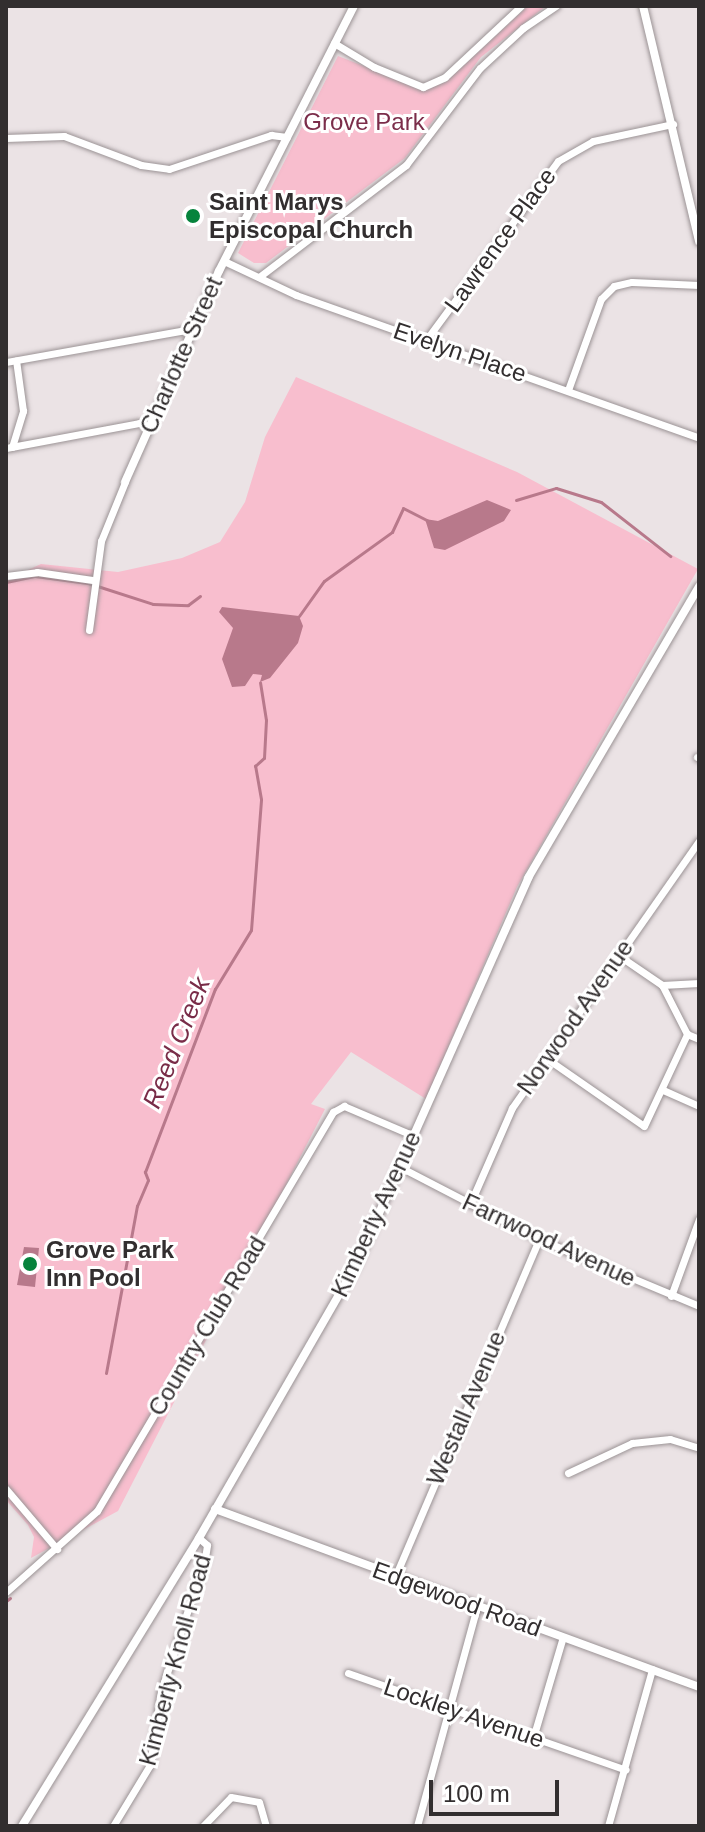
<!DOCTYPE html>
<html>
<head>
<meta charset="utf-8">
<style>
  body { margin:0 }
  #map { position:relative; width:705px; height:1832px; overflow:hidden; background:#ebe3e5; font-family:Helvetica,sans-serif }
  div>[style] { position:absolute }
  .green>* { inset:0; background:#f8bece }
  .water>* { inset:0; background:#b8798b }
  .stream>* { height:3px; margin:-1.5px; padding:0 1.5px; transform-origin:1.5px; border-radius:1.5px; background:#b8798b }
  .roads { filter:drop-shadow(0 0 2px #9b9395) drop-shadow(0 0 2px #9b9395) }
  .minor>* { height:7px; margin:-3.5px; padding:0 3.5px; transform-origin:3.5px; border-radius:3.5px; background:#fff }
  .tertiary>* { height:8px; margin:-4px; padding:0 4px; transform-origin:4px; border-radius:4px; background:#fff }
  .dots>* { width:22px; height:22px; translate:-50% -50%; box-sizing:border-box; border:4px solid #fff; border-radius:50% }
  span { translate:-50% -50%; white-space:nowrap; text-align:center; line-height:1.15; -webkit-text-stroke:6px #fff; paint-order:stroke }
  .park-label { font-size:24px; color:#7b2d4a }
  .poi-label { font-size:24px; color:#322e2f; font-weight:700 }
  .left { translate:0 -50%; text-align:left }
  .street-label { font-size:24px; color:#322e2f }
  .water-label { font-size:26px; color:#792c48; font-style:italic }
  .frame { position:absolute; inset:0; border:8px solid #322e2f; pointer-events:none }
  .scale { position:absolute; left:429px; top:1780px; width:130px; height:36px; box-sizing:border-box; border:4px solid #322e2f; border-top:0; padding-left:10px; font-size:24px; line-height:28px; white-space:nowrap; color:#322e2f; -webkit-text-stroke:6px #fff; paint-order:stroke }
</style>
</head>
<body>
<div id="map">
  <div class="green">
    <i style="clip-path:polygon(528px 6px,546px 6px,481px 57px,405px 158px,266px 263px,254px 263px,238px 253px,338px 56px,423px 89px,446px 82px)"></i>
    <i style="clip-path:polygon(296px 377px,517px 472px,698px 569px,517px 887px,426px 1099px,351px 1052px,311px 1104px,325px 1109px,118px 1511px,31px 1558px,34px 1537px,28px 1525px,6px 1500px,6px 580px,41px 564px,118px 572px,182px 558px,220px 542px,245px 502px,265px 437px)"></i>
  </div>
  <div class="water">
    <i style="clip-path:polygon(487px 500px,511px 510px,504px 521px,445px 550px,434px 548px,425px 519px,438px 521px)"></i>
    <i style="clip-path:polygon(222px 607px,299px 616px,303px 626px,298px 643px,270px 678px,260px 682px,262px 675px,253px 674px,245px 686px,232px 687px,222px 659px,233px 628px,219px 612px)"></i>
    <i style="clip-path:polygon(24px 1247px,39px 1248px,35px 1287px,17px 1285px)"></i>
  </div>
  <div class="stream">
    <i style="left:516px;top:500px;width:42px;rotate:-16.7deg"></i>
    <i style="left:556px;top:488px;width:47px;rotate:17.3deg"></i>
    <i style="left:601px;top:502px;width:88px;rotate:38deg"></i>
    <i style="left:6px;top:582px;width:30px;rotate:-12deg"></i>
    <i style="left:35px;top:576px;width:53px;rotate:7.5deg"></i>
    <i style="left:88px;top:583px;width:68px;rotate:17.9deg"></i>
    <i style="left:153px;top:604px;width:35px;rotate:2deg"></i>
    <i style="left:188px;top:605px;width:15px;rotate:-37deg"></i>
    <i style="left:299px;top:616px;width:43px;rotate:-54.5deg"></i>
    <i style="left:324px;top:581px;width:84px;rotate:-35.8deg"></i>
    <i style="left:392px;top:532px;width:26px;rotate:-65deg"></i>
    <i style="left:403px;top:508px;width:27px;rotate:27deg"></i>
    <i style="left:106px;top:1373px;width:170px;rotate:-79.5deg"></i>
    <i style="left:137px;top:1206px;width:28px;rotate:-67deg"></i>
    <i style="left:148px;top:1180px;width:9px;rotate:-111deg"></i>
    <i style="left:145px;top:1172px;width:196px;rotate:-69.1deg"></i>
    <i style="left:215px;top:989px;width:69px;rotate:-58.6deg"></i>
    <i style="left:251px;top:930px;width:131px;rotate:-85.6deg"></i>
    <i style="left:261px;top:799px;width:34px;rotate:-100deg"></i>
    <i style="left:255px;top:766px;width:12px;rotate:-42deg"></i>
    <i style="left:264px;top:758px;width:38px;rotate:-87deg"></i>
    <i style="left:266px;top:720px;width:38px;rotate:-99deg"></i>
    <i style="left:6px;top:1601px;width:5px;rotate:-37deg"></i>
  </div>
  <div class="roads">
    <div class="minor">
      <i style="left:334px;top:43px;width:47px;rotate:31deg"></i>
      <i style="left:374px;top:67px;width:53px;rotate:22.2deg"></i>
      <i style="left:423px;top:87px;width:24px;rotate:-24deg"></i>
      <i style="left:445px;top:77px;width:104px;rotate:-43.1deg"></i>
      <i style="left:6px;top:138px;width:58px;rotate:-2deg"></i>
      <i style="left:64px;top:136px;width:82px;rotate:20.6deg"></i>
      <i style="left:141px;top:165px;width:28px;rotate:8deg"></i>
      <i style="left:169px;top:169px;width:108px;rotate:-18.4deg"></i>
      <i style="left:271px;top:135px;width:16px;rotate:7deg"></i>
      <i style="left:224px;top:261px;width:80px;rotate:25.3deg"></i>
      <i style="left:296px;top:295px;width:428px;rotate:19.5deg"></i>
      <i style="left:259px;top:277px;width:185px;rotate:-37.3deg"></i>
      <i style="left:406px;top:165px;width:122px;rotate:-52.7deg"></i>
      <i style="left:480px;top:68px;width:59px;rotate:-42.9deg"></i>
      <i style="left:523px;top:28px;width:40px;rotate:-34deg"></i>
      <i style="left:426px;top:340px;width:222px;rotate:-53.6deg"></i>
      <i style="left:558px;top:161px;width:40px;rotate:-29.7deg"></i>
      <i style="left:593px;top:141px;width:82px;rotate:-12deg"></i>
      <i style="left:6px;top:362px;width:189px;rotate:-10.1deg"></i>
      <i style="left:568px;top:390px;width:97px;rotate:-70.1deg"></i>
      <i style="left:601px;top:299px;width:18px;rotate:-45deg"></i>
      <i style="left:614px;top:286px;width:18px;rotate:-13deg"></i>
      <i style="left:632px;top:282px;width:67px;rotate:2.6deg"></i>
      <i style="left:12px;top:447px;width:38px;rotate:-73deg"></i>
      <i style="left:23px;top:411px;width:51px;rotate:-97.8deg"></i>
      <i style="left:6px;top:448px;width:135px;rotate:-10.6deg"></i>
      <i style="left:139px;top:423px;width:9px;rotate:18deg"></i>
      <i style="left:6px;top:576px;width:31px;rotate:-7deg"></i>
      <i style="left:37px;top:572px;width:56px;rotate:8.3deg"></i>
      <i style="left:89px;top:630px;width:90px;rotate:-82.3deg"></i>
      <i style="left:101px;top:541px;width:64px;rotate:-67.9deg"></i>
      <i style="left:697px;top:757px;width:2px;rotate:27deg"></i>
      <i style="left:662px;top:985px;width:37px;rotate:-3deg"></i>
      <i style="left:687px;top:1034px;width:13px;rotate:23deg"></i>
      <i style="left:546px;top:1058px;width:119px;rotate:34.8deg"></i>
      <i style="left:644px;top:1126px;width:102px;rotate:-64.9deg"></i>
      <i style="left:687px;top:1034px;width:55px;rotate:-117deg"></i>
      <i style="left:662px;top:985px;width:53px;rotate:-145.7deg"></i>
      <i style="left:663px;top:1090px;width:39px;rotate:24deg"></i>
      <i style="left:402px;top:1168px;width:154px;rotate:27.4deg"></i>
      <i style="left:539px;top:1239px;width:173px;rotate:22.7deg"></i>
      <i style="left:470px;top:1204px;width:105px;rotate:-66.4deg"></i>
      <i style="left:512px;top:1108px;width:326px;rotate:-55deg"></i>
      <i style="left:671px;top:1296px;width:82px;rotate:-70deg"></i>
      <i style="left:568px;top:1473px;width:71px;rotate:-25.1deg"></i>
      <i style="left:632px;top:1443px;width:38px;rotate:-6deg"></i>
      <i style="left:670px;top:1439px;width:30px;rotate:17deg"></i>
      <i style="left:6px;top:1489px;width:79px;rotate:49.6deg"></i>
      <i style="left:395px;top:1577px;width:367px;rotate:-66.9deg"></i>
      <i style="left:6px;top:1592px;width:122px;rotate:-41.7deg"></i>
      <i style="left:97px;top:1511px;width:464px;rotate:-59.4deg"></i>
      <i style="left:333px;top:1112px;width:13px;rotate:-29deg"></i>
      <i style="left:344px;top:1106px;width:76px;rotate:23.2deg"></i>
      <i style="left:348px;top:1673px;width:294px;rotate:19.2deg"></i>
      <i style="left:533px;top:1738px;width:105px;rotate:-73.5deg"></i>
      <i style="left:113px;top:1826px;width:71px;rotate:-58.8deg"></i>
      <i style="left:150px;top:1765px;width:75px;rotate:-81.5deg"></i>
      <i style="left:161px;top:1691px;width:140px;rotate:-71.7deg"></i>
      <i style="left:205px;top:1558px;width:13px;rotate:-81deg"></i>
      <i style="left:207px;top:1545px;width:11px;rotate:-139deg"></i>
      <i style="left:203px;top:1826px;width:40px;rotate:-46deg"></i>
      <i style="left:231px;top:1797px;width:28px;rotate:10deg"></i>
      <i style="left:259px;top:1802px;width:25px;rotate:74deg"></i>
      <i style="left:417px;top:1826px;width:228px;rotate:-74.7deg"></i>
      <i style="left:608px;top:1826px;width:163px;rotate:-74.3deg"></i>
    </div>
    <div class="tertiary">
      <i style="left:643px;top:6px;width:242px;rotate:76.6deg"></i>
      <i style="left:125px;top:482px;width:231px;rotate:-66deg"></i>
      <i style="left:219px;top:271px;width:297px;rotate:-63deg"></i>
      <i style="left:215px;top:1509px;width:516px;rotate:20.19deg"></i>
      <i style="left:22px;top:1826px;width:338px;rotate:-58.4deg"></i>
      <i style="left:199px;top:1538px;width:315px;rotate:-60.1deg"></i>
      <i style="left:356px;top:1265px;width:424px;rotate:-66deg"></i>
      <i style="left:528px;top:878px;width:338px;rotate:-59.6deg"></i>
    </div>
  </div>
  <div class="dots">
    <i style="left:193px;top:216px;background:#06833c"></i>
    <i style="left:30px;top:1264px;background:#06833c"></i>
  </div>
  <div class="park-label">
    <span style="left:364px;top:122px">Grove Park</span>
  </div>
  <div class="poi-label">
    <span class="left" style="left:209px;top:216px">Saint Marys<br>Episcopal Church</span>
    <span class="left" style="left:46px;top:1264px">Grove Park<br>Inn Pool</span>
  </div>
  <div class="street-label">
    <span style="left:500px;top:240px;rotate:-54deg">Lawrence Place</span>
    <span style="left:460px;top:352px;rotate:19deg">Evelyn Place</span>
    <span style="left:181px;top:355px;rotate:-66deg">Charlotte Street</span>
    <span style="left:575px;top:1017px;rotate:-55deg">Norwood Avenue</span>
    <span style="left:376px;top:1214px;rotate:-65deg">Kimberly Avenue</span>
    <span style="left:549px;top:1240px;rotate:25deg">Farrwood Avenue</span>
    <span style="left:207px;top:1326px;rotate:-59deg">Country Club Road</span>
    <span style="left:466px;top:1408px;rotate:-67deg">Westall Avenue</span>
    <span style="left:457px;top:1599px;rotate:20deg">Edgewood Road</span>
    <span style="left:175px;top:1660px;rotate:-75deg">Kimberly Knoll Road</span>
    <span style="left:464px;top:1713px;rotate:19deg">Lockley Avenue</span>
  </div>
  <div class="water-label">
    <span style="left:177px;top:1043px;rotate:-68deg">Reed Creek</span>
  </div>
  <div class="frame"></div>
  <div class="scale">100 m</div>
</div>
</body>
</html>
